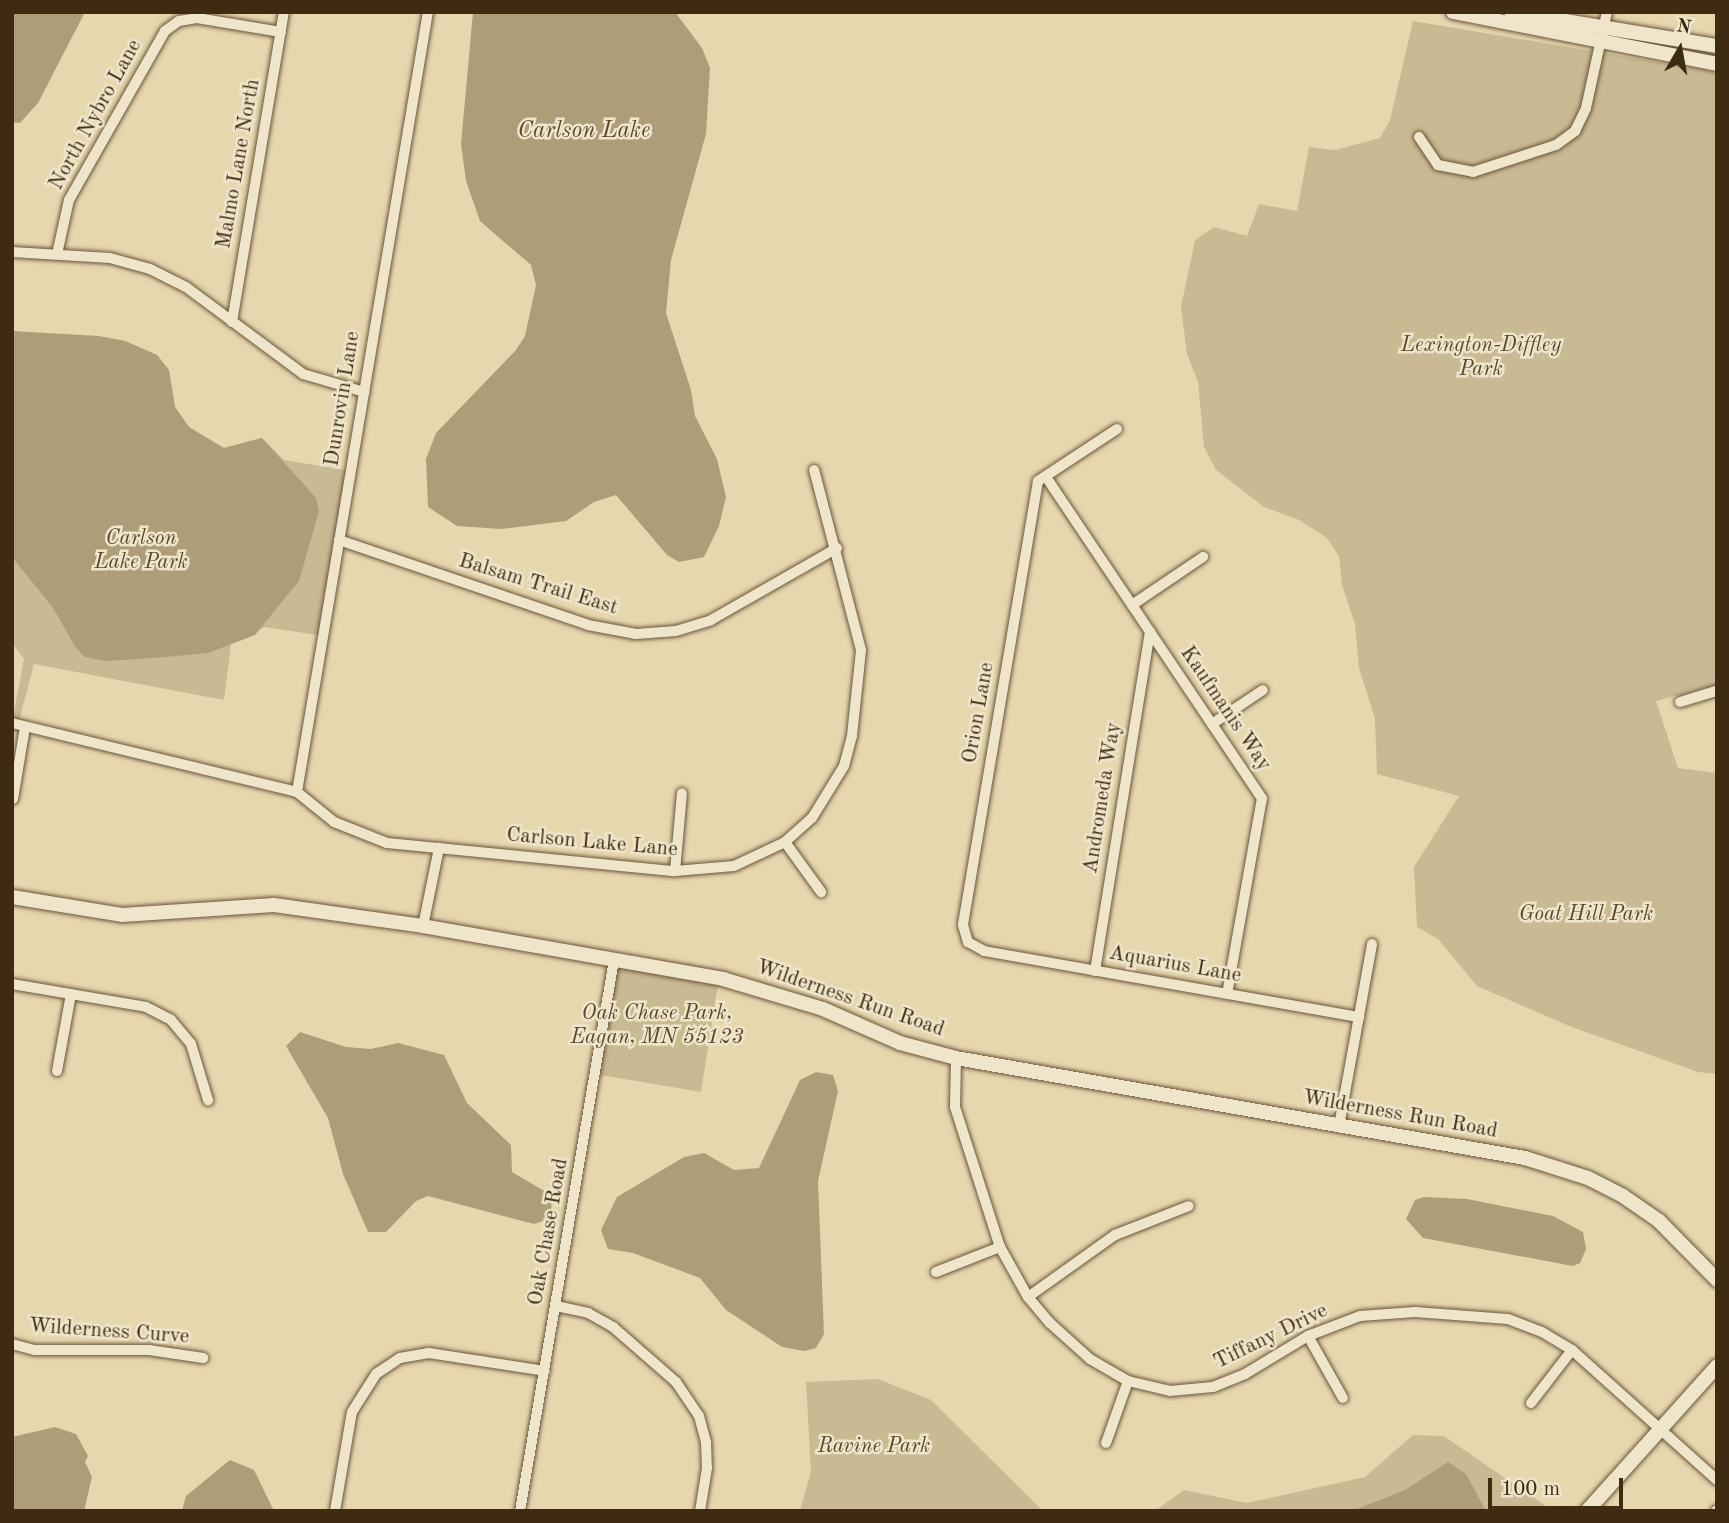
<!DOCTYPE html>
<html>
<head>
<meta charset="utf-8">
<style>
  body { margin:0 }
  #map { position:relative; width:1729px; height:1523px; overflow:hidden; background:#e7d7af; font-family:"Old Standard TT",serif }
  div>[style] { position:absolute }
  .green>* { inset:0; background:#caba94 }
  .water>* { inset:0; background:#ae9d79 }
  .roads { filter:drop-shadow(0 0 2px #695638) drop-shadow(0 0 2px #695638) }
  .street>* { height:10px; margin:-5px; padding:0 5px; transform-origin:5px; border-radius:5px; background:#efe5cb }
  .secondary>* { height:14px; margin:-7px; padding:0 7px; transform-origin:7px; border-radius:7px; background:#efe5cb }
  span { translate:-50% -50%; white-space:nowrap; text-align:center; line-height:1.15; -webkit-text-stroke:5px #efe5cb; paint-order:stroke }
  .street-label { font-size:21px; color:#3f2b11 }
  .park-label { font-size:21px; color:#5b482b; font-style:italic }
  .water-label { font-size:23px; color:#5b482b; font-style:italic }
  .frame { position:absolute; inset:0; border:14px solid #3f2b11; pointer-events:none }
  .north { position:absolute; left:1645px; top:14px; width:70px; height:70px; -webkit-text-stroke:5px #efe5cb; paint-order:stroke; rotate:10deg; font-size:19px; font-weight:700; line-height:28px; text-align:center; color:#3f2b11 }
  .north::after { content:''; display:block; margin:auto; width:24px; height:32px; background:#3f2b11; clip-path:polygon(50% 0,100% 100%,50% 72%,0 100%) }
  .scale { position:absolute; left:1488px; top:1478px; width:135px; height:32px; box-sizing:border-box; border:4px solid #3f2b11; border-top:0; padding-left:9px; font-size:21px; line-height:24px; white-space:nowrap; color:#3f2b11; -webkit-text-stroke:5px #efe5cb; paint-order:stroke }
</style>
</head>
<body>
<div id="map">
  <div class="green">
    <i style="clip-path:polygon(1413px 21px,1717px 72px,1717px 685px,1656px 701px,1678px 768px,1717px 773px,1717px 1074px,1698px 1072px,1569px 1026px,1477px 986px,1438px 939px,1417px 927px,1414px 867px,1459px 796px,1377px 774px,1375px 719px,1359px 668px,1355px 624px,1342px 585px,1339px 556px,1327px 538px,1299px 520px,1264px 507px,1216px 470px,1204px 447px,1198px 382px,1187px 354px,1181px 307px,1195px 240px,1214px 227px,1247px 236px,1259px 204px,1297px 211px,1309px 147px,1335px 150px,1380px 138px,1390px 120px)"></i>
    <i style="clip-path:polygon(12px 331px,125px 341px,157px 355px,169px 370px,175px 407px,189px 427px,208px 441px,224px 448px,262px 438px,284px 460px,351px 471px,323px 636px,265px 627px,231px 644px,224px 700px,34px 664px,18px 725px,12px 723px,24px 659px,12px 643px)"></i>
    <i style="clip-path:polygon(614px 960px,719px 978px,701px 1092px,595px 1074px)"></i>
    <i style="clip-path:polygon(878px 1379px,931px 1400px,1043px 1511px,800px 1511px,811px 1472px,806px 1382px)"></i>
    <i style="clip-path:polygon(1413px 1435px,1444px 1436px,1553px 1511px,1155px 1511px,1184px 1490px,1247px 1503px,1365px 1477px)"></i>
  </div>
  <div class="water">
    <i style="clip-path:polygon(12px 12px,85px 12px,38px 103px,20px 123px,12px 122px)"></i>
    <i style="clip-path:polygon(473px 12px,675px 12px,702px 48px,710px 68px,706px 134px,671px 260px,666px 313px,691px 390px,695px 416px,717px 459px,726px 497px,719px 526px,704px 557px,679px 562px,667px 555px,616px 495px,594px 502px,566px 521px,501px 529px,457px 526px,428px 507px,426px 459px,436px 433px,516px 350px,525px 336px,536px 285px,531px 265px,480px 221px,466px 181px,461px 144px)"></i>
    <i style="clip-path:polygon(12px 331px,99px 336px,125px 341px,157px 355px,169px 370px,175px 407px,189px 427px,224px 448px,262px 438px,316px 498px,319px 511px,299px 581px,255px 635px,208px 653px,154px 658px,105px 661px,85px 657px,76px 648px,53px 608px,12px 557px)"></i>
    <i style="clip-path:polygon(300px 1032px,346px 1047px,371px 1049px,398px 1043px,444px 1055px,467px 1103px,511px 1145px,512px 1172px,551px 1195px,552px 1218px,534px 1224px,428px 1196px,416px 1201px,386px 1232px,368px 1232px,343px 1174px,328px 1118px,286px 1046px)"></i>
    <i style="clip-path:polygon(816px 1072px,833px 1075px,838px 1091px,818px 1181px,824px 1334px,816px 1348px,804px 1351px,782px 1347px,726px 1310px,700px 1278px,633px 1253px,608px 1249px,601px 1230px,617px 1197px,684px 1157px,704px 1153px,734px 1170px,759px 1168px,800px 1080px)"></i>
    <i style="clip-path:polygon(1424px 1197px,1467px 1199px,1553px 1216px,1583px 1232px,1586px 1249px,1580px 1263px,1573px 1266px,1423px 1238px,1406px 1219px,1415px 1200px)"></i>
    <i style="clip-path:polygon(55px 1427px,76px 1434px,88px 1456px,85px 1462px,92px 1477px,84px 1511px,12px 1511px,12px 1437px)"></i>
    <i style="clip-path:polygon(230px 1460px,254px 1470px,274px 1511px,182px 1511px,186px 1496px)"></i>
    <i style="clip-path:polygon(1448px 1462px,1466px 1474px,1486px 1511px,1352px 1511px,1405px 1490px)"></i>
  </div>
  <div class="roads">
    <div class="street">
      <i style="left:1419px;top:137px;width:34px;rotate:56deg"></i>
      <i style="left:1438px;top:165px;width:36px;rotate:11deg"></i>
      <i style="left:1473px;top:172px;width:87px;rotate:-18deg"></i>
      <i style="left:1556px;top:145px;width:24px;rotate:-36deg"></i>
      <i style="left:1575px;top:131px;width:25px;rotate:-64deg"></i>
      <i style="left:1586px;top:108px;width:98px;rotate:-77.7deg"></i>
      <i style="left:12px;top:252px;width:98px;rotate:3.5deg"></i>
      <i style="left:110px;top:258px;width:41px;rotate:15.4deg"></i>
      <i style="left:150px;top:269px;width:40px;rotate:26.6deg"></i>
      <i style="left:186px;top:287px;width:146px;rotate:36.6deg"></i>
      <i style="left:303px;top:374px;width:64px;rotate:16.4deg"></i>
      <i style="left:57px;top:254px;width:55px;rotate:-77.5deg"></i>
      <i style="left:69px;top:200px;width:194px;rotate:-60.4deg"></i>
      <i style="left:165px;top:31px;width:17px;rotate:-36deg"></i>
      <i style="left:179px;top:21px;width:18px;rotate:-9deg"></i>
      <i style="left:197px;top:18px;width:85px;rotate:9.5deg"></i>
      <i style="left:232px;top:322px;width:314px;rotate:-80.5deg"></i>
      <i style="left:1117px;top:429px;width:95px;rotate:146.6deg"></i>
      <i style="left:1038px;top:481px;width:450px;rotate:99.6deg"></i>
      <i style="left:963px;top:925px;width:18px;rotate:74deg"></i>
      <i style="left:968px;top:942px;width:18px;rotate:29deg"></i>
      <i style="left:984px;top:951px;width:381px;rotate:10deg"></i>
      <i style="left:1046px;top:477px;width:387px;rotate:56.1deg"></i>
      <i style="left:1262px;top:798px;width:199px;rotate:100.1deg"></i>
      <i style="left:339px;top:540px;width:263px;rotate:18.8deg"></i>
      <i style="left:588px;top:625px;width:49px;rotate:10.6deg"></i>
      <i style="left:636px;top:634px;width:40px;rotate:-4.3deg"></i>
      <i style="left:676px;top:631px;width:37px;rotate:-17deg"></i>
      <i style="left:711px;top:620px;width:145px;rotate:-29.7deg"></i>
      <i style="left:1132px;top:605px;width:86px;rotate:-34.1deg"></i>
      <i style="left:1680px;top:702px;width:39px;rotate:-17deg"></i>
      <i style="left:12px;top:723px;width:293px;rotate:13.6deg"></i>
      <i style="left:297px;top:792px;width:48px;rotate:39deg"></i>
      <i style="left:334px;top:822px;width:57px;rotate:21.6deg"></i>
      <i style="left:387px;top:843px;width:289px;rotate:5.6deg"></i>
      <i style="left:675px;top:871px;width:59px;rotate:-4.8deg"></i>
      <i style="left:734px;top:866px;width:56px;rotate:-25.2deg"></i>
      <i style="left:785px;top:842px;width:36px;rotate:-42deg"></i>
      <i style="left:812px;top:818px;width:61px;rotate:-58.4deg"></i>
      <i style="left:844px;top:766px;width:31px;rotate:-75deg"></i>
      <i style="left:852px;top:736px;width:86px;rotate:-84deg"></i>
      <i style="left:861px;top:650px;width:186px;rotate:-104.6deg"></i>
      <i style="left:1212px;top:724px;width:61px;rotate:-33.7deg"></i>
      <i style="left:297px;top:792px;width:791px;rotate:-80.47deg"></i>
      <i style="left:13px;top:799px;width:73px;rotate:-80.5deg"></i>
      <i style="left:785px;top:842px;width:62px;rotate:54.2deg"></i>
      <i style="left:675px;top:871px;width:78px;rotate:-84.9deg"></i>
      <i style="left:423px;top:926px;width:80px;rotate:-78.4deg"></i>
      <i style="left:1095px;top:971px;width:344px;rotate:-80.8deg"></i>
      <i style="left:12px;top:984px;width:136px;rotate:9.7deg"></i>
      <i style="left:146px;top:1007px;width:28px;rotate:27deg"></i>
      <i style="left:171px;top:1020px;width:31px;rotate:50deg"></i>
      <i style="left:191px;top:1044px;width:59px;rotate:73.1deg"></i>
      <i style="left:956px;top:1058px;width:49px;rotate:91.2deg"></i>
      <i style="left:955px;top:1107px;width:147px;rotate:72.2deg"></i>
      <i style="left:1000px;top:1247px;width:57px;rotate:60.8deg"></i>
      <i style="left:1028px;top:1297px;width:34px;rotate:50deg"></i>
      <i style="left:1050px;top:1323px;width:54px;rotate:42deg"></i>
      <i style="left:1090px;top:1359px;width:44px;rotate:30.1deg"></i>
      <i style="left:1128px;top:1381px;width:43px;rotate:13.4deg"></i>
      <i style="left:1170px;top:1391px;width:43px;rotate:-5.3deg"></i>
      <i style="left:1213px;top:1387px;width:35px;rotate:-22deg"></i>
      <i style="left:1245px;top:1374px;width:74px;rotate:-31.1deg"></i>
      <i style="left:1308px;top:1336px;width:56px;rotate:-21deg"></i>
      <i style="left:1360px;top:1316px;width:55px;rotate:-4.2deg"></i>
      <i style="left:1415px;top:1312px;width:93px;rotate:4.3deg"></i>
      <i style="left:1508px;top:1319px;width:36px;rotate:21deg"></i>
      <i style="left:1542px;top:1332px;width:35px;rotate:31deg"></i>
      <i style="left:1572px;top:1350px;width:195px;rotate:41.9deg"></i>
      <i style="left:57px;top:1071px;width:78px;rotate:-79.7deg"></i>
      <i style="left:1339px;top:1126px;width:185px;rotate:-79.7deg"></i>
      <i style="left:936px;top:1272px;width:69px;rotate:-21.3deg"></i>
      <i style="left:1028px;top:1297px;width:107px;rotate:-35.5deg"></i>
      <i style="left:1115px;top:1235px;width:79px;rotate:-21.4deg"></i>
      <i style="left:556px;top:1306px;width:33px;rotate:12deg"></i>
      <i style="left:588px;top:1313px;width:29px;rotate:29deg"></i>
      <i style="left:613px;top:1327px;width:84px;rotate:41.1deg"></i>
      <i style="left:676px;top:1382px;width:41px;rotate:55.9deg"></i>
      <i style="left:699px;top:1416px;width:27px;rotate:75deg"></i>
      <i style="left:706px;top:1442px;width:26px;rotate:88deg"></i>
      <i style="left:707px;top:1468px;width:44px;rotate:99.2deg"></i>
      <i style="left:1308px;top:1336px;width:71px;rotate:60.6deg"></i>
      <i style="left:12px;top:1344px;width:24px;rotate:15deg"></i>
      <i style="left:35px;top:1350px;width:114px"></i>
      <i style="left:149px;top:1350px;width:55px;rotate:8.4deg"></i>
      <i style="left:1531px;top:1403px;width:67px;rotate:-52.3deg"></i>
      <i style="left:1106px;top:1443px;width:66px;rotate:-70.5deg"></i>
      <i style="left:335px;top:1511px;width:100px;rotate:-80.3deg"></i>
      <i style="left:352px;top:1412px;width:45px;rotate:-57.7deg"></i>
      <i style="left:376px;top:1374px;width:29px;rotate:-34deg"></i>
      <i style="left:400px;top:1358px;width:29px;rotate:-10deg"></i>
      <i style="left:429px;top:1353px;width:117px;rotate:8.8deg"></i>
      <i style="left:520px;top:1511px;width:559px;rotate:-80.32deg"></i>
      <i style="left:1716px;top:1511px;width:1px;rotate:-45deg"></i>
    </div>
    <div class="secondary">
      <i style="left:1453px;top:12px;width:269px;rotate:11.1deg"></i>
      <i style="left:1511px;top:12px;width:209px;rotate:9.4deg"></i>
      <i style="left:12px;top:897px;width:111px;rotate:9.3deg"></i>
      <i style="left:122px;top:915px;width:152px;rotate:-3.8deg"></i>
      <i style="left:274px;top:905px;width:150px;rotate:8deg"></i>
      <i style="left:423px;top:926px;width:305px;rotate:10deg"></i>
      <i style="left:723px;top:979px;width:104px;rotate:16.7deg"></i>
      <i style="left:823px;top:1009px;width:84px;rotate:23.8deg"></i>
      <i style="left:900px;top:1043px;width:58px;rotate:15deg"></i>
      <i style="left:956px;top:1058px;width:578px;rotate:9.97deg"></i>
      <i style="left:1525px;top:1158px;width:66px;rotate:17.6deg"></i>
      <i style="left:1588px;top:1178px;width:39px;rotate:27deg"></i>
      <i style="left:1623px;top:1196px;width:44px;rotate:34.8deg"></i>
      <i style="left:1659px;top:1221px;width:83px;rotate:45.5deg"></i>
      <i style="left:1587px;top:1511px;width:195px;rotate:-48.1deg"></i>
    </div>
  </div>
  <div class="street-label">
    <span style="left:96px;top:115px;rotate:-61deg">North Nybro Lane</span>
    <span style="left:239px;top:164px;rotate:-80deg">Malmo Lane North</span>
    <span style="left:343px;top:399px;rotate:-81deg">Dunrovin Lane</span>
    <span style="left:538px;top:585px;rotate:17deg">Balsam Trail East</span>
    <span style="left:1225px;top:709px;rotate:56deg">Kaufmanis Way</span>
    <span style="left:979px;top:713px;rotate:-80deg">Orion Lane</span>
    <span style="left:1103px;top:798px;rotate:-81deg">Andromeda Way</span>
    <span style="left:592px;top:843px;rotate:5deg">Carlson Lake Lane</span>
    <span style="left:1175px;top:965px;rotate:10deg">Aquarius Lane</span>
    <span style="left:850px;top:999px;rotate:19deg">Wilderness Run Road</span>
    <span style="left:1400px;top:1115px;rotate:10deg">Wilderness Run Road</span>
    <span style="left:549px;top:1232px;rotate:-80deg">Oak Chase Road</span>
    <span style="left:109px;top:1332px;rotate:4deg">Wilderness Curve</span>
    <span style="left:1271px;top:1337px;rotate:-26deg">Tiffany Drive</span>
  </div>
  <div class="park-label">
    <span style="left:1481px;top:358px">Lexington-Diffley<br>Park</span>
    <span style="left:141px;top:551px">Carlson<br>Lake Park</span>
    <span style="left:1586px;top:915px">Goat Hill Park</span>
    <span style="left:657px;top:1026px">Oak Chase Park,<br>Eagan, MN 55123</span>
    <span style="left:874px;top:1447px">Ravine Park</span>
  </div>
  <div class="water-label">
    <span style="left:584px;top:131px">Carlson Lake</span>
  </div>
  <div class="frame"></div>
  <div class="north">N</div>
  <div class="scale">100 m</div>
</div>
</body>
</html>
